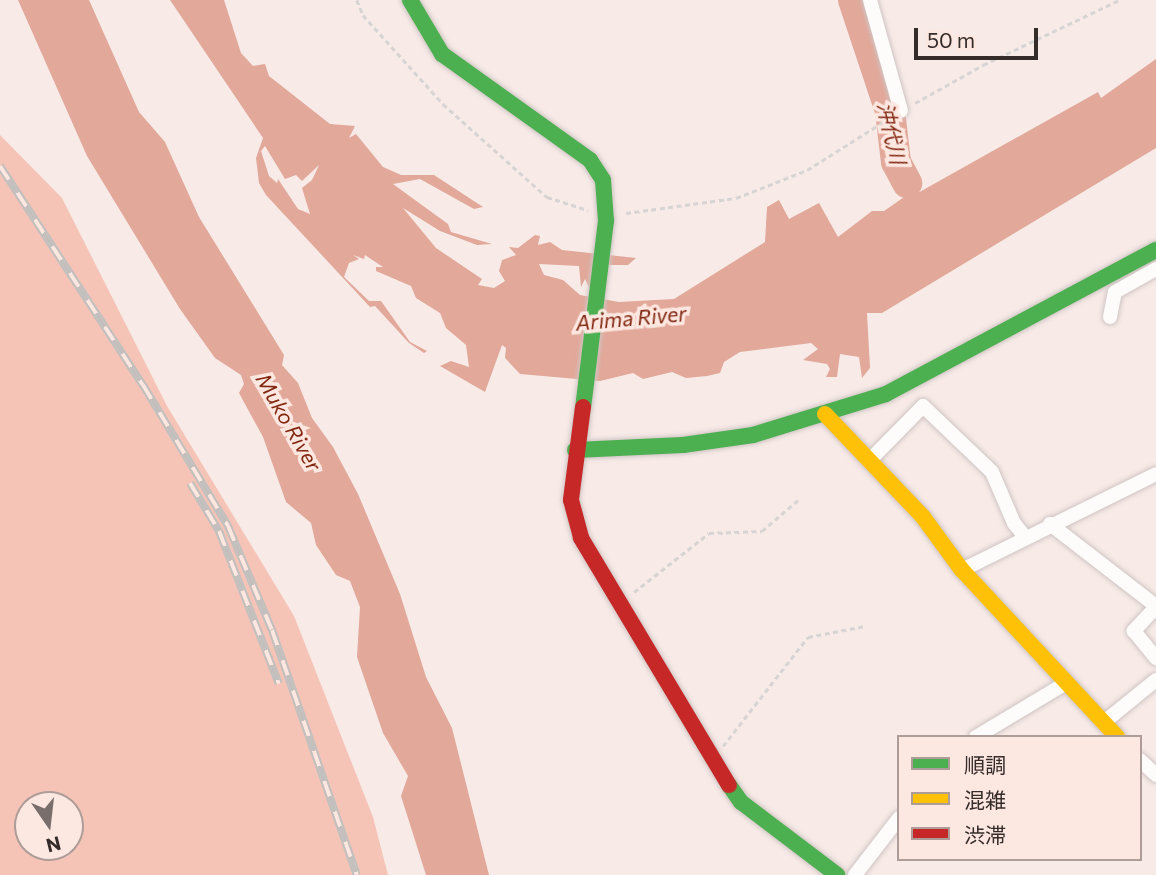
<!DOCTYPE html>
<html>
<head>
<meta charset="utf-8">
<style>
  body { margin:0 }
  #map { position:relative; width:1156px; height:875px; overflow:hidden; background:#f7eae7; font-family:Commissioner,"Noto Sans JP",sans-serif }
  div>[style] { position:absolute }
  .forest>* { inset:0; background:#f5c4b7 }
  .water>* { inset:0; background:#e2a89a }
  .river>* { height:30px; margin:-15px; padding:0 15px; transform-origin:15px; border-radius:15px; background:#e2a89a }
  .path>* { height:2.5px; margin-top:-1.25px; transform-origin:0; background:repeating-linear-gradient(90deg,#d8d4d3 0 5px,transparent 0 8.5px) }
  .roads { filter:drop-shadow(0 0 2px #cfc5c3) drop-shadow(0 0 2px #cfc5c3) }
  .street>* { height:14px; margin:-7px; padding:0 7px; transform-origin:7px; border-radius:7px; background:#fefcfb }
  .fast>* { height:16px; margin:-8px; padding:0 8px; transform-origin:8px; border-radius:8px; background:#4caf50 }
  .slow>* { height:16px; margin:-8px; padding:0 8px; transform-origin:8px; border-radius:8px; background:#ffc107 }
  .jam>* { height:16px; margin:-8px; padding:0 8px; transform-origin:8px; border-radius:8px; background:#c62828 }
  .rail>* { height:8px; margin-top:-4px; transform-origin:0; background:repeating-linear-gradient(90deg,#fde7e1 0 16px,#c2c0be 0 32px); box-sizing:border-box; border-block:2px solid #c2c0be }
  span { translate:-50% -50%; white-space:nowrap; text-align:center; line-height:1.15; -webkit-text-stroke:7px #fde7e1; paint-order:stroke }
  .water-label { font-size:21px; color:#822811; font-style:italic }
  .legend { position:absolute; left:897px; top:735px; width:245px; height:126px; box-sizing:border-box; background:#fde7e1; border:2px solid #ad9c98; margin:0; padding:9px 12px; list-style:none; font-size:21px; color:#352c2a }
  .legend li { display:flex; align-items:center; gap:14px; height:35px }
  .legend b { width:35px; border:2px solid #ad9c98 }
  .north { position:absolute; left:14px; top:791px; width:70px; height:70px; box-sizing:border-box; background:#fde7e1; border:2px solid #ad9c98; border-radius:50%; rotate:166deg; font-size:19px; font-weight:700; line-height:28px; text-align:center; color:#352c2a }
  .north::after { content:''; display:block; margin:auto; width:24px; height:32px; background:#796e6c; clip-path:polygon(50% 0,100% 100%,50% 72%,0 100%) }
  .scale { position:absolute; left:914px; top:28px; width:124px; height:32px; box-sizing:border-box; border:4px solid #352c2a; border-top:0; padding-left:9px; font-size:21px; line-height:24px; white-space:nowrap; color:#352c2a; -webkit-text-stroke:5px #fde7e1; paint-order:stroke }
</style>
</head>
<body>
<div id="map">
  <div class="forest">
    <i style="clip-path:polygon(evenodd,0 135px,62px 198px,167px 406px,294px 616px,373px 817px,388px 875px,0 875px,0 135px,28px 805px,70px 805px,70px 847px,28px 847px,28px 805px)"></i>
  </div>
  <div class="water">
    <i style="clip-path:polygon(18px 0,89px 0,139px 112px,165px 142px,199px 217px,284px 355px,282px 365px,298px 383px,312px 418px,333px 447px,358px 494px,400px 594px,426px 677px,452px 728px,489px 875px,426px 875px,401px 796px,408px 776px,383px 733px,357px 657px,360px 607px,350px 581px,336px 575px,316px 545px,311px 523px,286px 502px,263px 437px,239px 393px,244px 384px,241px 375px,215px 358px,180px 309px,87px 156px)"></i>
    <i style="clip-path:polygon(evenodd,170px 0,224px 0,241px 53px,253px 66px,265px 64px,269px 76px,330px 124px,355px 126px,349px 138px,356px 134px,383px 167px,401px 175px,434px 175px,483px 207px,474px 209px,420px 179px,393px 184px,448px 224px,451px 232px,492px 244px,477px 245px,440px 231px,403px 208px,436px 248px,482px 279px,478px 285px,494px 288px,505px 281px,499px 271px,502px 260px,516px 255px,509px 247px,518px 248px,535px 235px,540px 236px,538px 245px,550px 242px,562px 250px,636px 258px,628px 265px,596px 265px,590px 289px,585px 279px,581px 287px,579px 266px,539px 264px,544px 275px,563px 280px,580px 295px,619px 302px,674px 299px,765px 242px,767px 207px,779px 200px,789px 219px,819px 203px,838px 237px,872px 211px,884px 211px,907px 195px,904px 177px,892px 163px,892px 148px,896px 146px,897px 160px,916px 194px,1098px 92px,1101px 98px,1156px 59px,1156px 148px,882px 313px,867px 313px,870px 368px,862px 378px,859px 357px,840px 354px,837px 377px,826px 377px,830px 369px,827px 364px,803px 360px,818px 349px,811px 343px,740px 352px,724px 362px,720px 373px,707px 376px,686px 378px,672px 372px,643px 379px,633px 373px,600px 381px,520px 374px,505px 358px,506px 348px,502px 345px,485px 392px,440px 366px,451px 361px,469px 367px,466px 345px,446px 328px,440px 313px,416px 298px,411px 286px,376px 271px,376px 267px,383px 267px,365px 255px,364px 259px,353px 255px,359px 259px,349px 263px,344px 277px,369px 301px,381px 301px,410px 342px,427px 351px,424px 353px,409px 343px,375px 306px,370px 307px,266px 195px,259px 183px,256px 158px,263px 138px,170px 0,265px 146px,285px 179px,296px 175px,302px 181px,319px 165px,312px 180px,302px 188px,310px 214px,298px 209px,278px 179px,277px 183px,269px 176px,261px 151px,265px 146px)"></i>
  </div>
  <div class="river">
    <i style="left:853px;top:0;width:117px;rotate:71.6deg"></i>
    <i style="left:890px;top:111px;width:51px;rotate:83.3deg"></i>
    <i style="left:896px;top:162px;width:24px;rotate:62deg"></i>
  </div>
  <div class="path">
    <i style="left:357px;top:0;width:16px;rotate:68deg"></i>
    <i style="left:363px;top:15px;width:120px;rotate:48deg"></i>
    <i style="left:443px;top:104px;width:140px;rotate:41.8deg"></i>
    <i style="left:547px;top:197px;width:43px;rotate:17.6deg"></i>
    <i style="left:915px;top:103px;width:78px;rotate:-29.2deg"></i>
    <i style="left:983px;top:65px;width:151px;rotate:-25.5deg"></i>
    <i style="left:626px;top:213px;width:111px;rotate:-7.8deg"></i>
    <i style="left:736px;top:198px;width:76px;rotate:-21.5deg"></i>
    <i style="left:807px;top:170px;width:96px;rotate:-32.2deg"></i>
    <i style="left:634px;top:592px;width:95px;rotate:-38.2deg"></i>
    <i style="left:709px;top:533px;width:53px;rotate:-2.2deg"></i>
    <i style="left:762px;top:531px;width:48px;rotate:-40.7deg"></i>
    <i style="left:723px;top:746px;width:138px;rotate:-52.1deg"></i>
    <i style="left:808px;top:637px;width:58px;rotate:-10.9deg"></i>
  </div>
  <div class="roads">
    <div class="street">
      <i style="left:870px;top:0;width:115px;rotate:74.4deg"></i>
      <i style="left:1110px;top:317px;width:25px;rotate:-79deg"></i>
      <i style="left:1115px;top:292px;width:47px;rotate:-29.3deg"></i>
      <i style="left:869px;top:461px;width:77px;rotate:-45.5deg"></i>
      <i style="left:923px;top:406px;width:95px;rotate:43.7deg"></i>
      <i style="left:992px;top:472px;width:56px;rotate:66.7deg"></i>
      <i style="left:1014px;top:523px;width:18px;rotate:52deg"></i>
      <i style="left:1050px;top:524px;width:134px;rotate:37.7deg"></i>
      <i style="left:962px;top:570px;width:216px;rotate:-26.3deg"></i>
      <i style="left:1156px;top:607px;width:33px;rotate:133deg"></i>
      <i style="left:1134px;top:631px;width:35px;rotate:51deg"></i>
      <i style="left:1103px;top:723px;width:68px;rotate:-39.1deg"></i>
      <i style="left:976px;top:737px;width:105px;rotate:-31deg"></i>
      <i style="left:1140px;top:760px;width:22px;rotate:43deg"></i>
      <i style="left:855px;top:875px;width:72px;rotate:-52.3deg"></i>
    </div>
    <div class="fast">
      <i style="left:410px;top:0;width:63px;rotate:59.3deg"></i>
      <i style="left:442px;top:54px;width:182px;rotate:35.6deg"></i>
      <i style="left:590px;top:160px;width:24px;rotate:57deg"></i>
      <i style="left:603px;top:180px;width:41px;rotate:85.8deg"></i>
      <i style="left:606px;top:221px;width:187px;rotate:97deg"></i>
      <i style="left:575px;top:450px;width:108px;rotate:-2.7deg"></i>
      <i style="left:683px;top:445px;width:71px;rotate:-8.1deg"></i>
      <i style="left:753px;top:435px;width:139px;rotate:-17.1deg"></i>
      <i style="left:886px;top:394px;width:306px;rotate:-28.1deg"></i>
      <i style="left:729px;top:785px;width:21px;rotate:55deg"></i>
      <i style="left:741px;top:802px;width:121px;rotate:37.2deg"></i>
    </div>
    <div class="slow">
      <i style="left:825px;top:414px;width:142px;rotate:46.4deg"></i>
      <i style="left:923px;top:517px;width:66px;rotate:53.7deg"></i>
      <i style="left:962px;top:570px;width:228px;rotate:47.1deg"></i>
    </div>
    <div class="jam">
      <i style="left:583px;top:407px;width:94px;rotate:97.4deg"></i>
      <i style="left:571px;top:500px;width:39px;rotate:75deg"></i>
      <i style="left:581px;top:538px;width:288px;rotate:59.1deg"></i>
    </div>
  </div>
  <div class="rail">
    <i style="left:0;top:166px;width:262px;rotate:56.9deg"></i>
    <i style="left:143px;top:385px;width:165px;rotate:58.9deg"></i>
    <i style="left:228px;top:526px;width:113px;rotate:67.1deg"></i>
    <i style="left:272px;top:630px;width:259px;rotate:70.9deg"></i>
    <i style="left:190px;top:483px;width:56px;rotate:58.9deg"></i>
    <i style="left:219px;top:531px;width:164px;rotate:68.6deg"></i>
  </div>
  <div class="water-label">
    <span style="left:892px;top:133px;rotate:77deg">沖代川</span>
    <span style="left:631px;top:318px;rotate:-5deg">Arima River</span>
    <span style="left:289px;top:422px;rotate:60deg">Muko River</span>
  </div>
  <ul class="legend">
  <li><b style="height:9px;background:#4caf50"></b>順調</li>
  <li><b style="height:9px;background:#ffc107"></b>混雑</li>
  <li><b style="height:9px;background:#c62828"></b>渋滞</li>
  </ul>
  <div class="north">N</div>
  <div class="scale">50 m</div>
</div>
</body>
</html>
